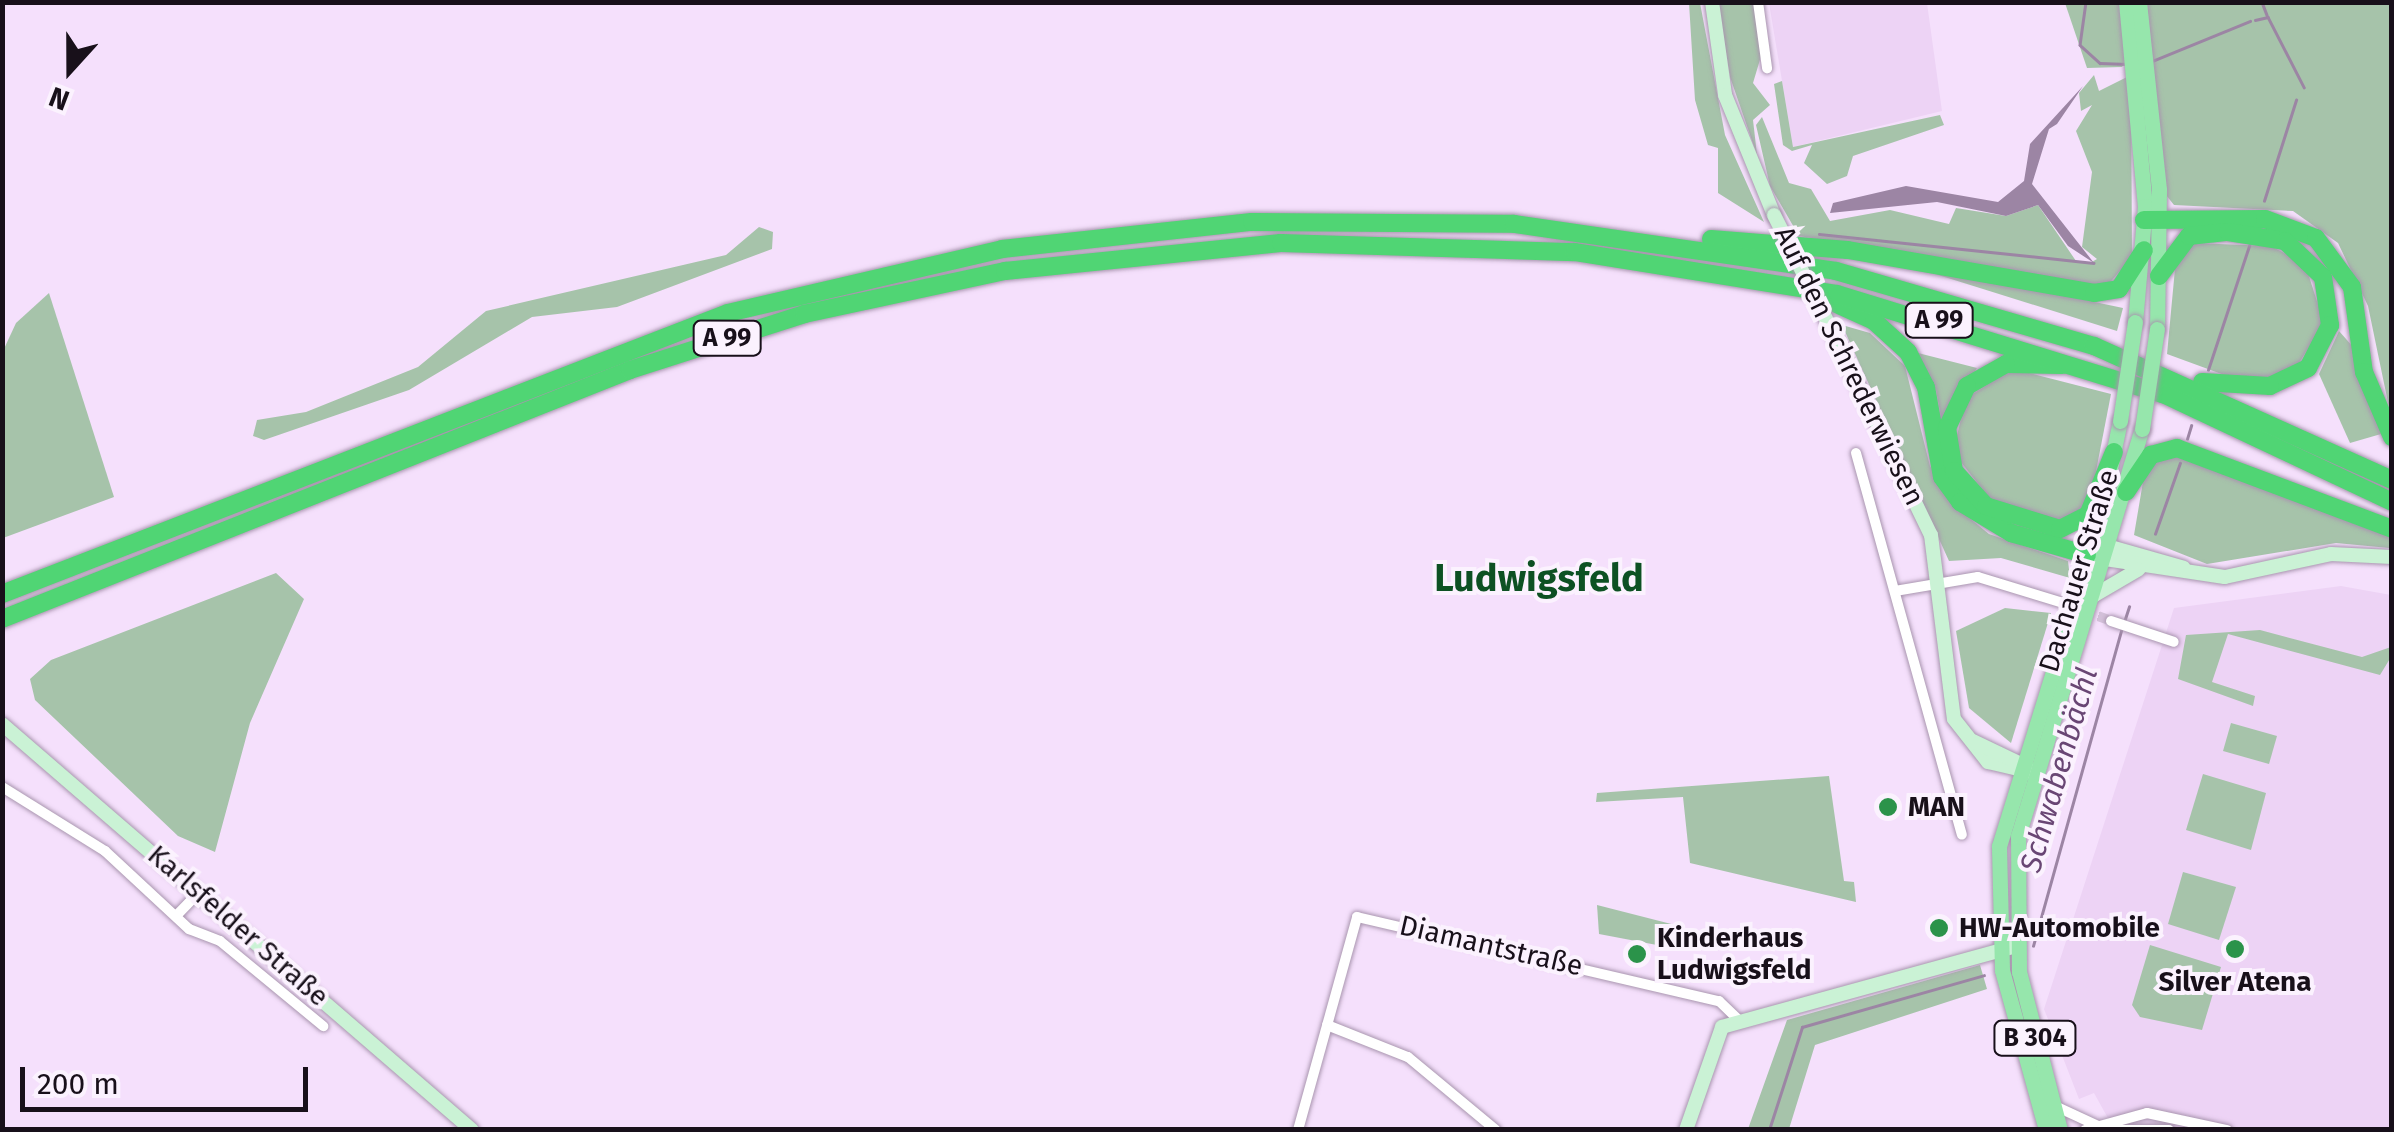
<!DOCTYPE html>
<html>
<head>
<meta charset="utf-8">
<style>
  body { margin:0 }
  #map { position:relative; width:2394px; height:1132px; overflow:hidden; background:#f5e0fc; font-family:"Fira Sans",sans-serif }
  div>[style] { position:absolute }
  .built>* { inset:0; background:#edd3f5 }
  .green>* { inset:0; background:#a6c3aa }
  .water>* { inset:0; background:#9c85a4 }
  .stream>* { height:2.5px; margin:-1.25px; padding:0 1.25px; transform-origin:1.25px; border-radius:1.25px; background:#9c85a4 }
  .street-tunnel>* { height:10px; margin-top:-5px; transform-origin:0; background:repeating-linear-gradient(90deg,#d4c1da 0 10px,transparent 0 15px) }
  .roads { filter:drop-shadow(0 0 2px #a995af) drop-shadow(0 0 2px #a995af) }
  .street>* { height:10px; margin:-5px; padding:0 5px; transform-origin:5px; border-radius:5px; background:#fff }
  .secondary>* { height:14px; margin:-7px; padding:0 7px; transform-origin:7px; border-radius:7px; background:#caf2d5 }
  .primary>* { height:15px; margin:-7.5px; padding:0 7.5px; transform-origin:7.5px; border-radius:7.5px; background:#96e6ac }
  .highway>* { height:18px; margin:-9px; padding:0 9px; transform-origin:9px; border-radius:9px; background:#50d574 }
  .bridges { filter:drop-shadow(0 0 2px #a995af) drop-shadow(0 0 2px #a995af) }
  .secondary-bridge>* { height:14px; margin:-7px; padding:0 7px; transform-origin:7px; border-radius:7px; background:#caf2d5 }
  .primary-bridge>* { height:15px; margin:-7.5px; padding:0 7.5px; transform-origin:7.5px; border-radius:7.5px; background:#96e6ac }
  .dots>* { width:28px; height:28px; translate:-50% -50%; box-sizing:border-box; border:5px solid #fbf2fe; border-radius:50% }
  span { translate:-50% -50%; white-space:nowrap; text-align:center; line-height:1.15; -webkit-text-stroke:8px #fbf2fe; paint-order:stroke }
  .shield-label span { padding:2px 8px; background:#fbf2fe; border:2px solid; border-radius:8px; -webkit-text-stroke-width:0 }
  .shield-label { font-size:25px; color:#18101a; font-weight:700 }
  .street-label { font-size:28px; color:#18101a }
  .poi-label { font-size:28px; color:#18101a; font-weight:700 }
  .left { translate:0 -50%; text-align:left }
  .water-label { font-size:30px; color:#694674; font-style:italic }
  .district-label { font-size:38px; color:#0d5123; font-weight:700 }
  .frame { position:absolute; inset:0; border:5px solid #18101a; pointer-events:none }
  .north { position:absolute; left:20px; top:20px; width:100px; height:100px; -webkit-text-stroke:8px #fbf2fe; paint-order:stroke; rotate:201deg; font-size:28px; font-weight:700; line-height:40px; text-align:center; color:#18101a }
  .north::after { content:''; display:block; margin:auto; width:35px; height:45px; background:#18101a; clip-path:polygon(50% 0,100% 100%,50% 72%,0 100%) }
  .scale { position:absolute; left:20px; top:1067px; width:288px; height:45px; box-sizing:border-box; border:5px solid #18101a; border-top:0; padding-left:12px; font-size:30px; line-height:35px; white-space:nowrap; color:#18101a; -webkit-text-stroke:8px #fbf2fe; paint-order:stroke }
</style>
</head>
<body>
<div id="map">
  <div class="built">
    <i style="clip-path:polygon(1769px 3px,1927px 3px,1942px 111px,1793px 147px)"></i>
    <i style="clip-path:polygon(2341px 586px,2391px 595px,2391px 1129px,2114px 1129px,2094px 1093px,2079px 1099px,2044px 1009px,2174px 608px)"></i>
  </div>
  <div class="green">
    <i style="clip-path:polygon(1689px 3px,1700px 3px,1725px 135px,1764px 222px,1718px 193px,1718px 148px,1708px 145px,1695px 100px)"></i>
    <i style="clip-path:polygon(1718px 3px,1755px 3px,1762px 53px,1753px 83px,1770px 105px,1753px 120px,1757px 155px,1730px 77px)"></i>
    <i style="clip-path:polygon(2065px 3px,2120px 3px,2129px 58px,2122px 67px,2087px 68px)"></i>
    <i style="clip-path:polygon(2147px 3px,2391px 3px,2391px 417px,2368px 306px,2338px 243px,2293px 211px,2174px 205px,2166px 195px)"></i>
    <i style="clip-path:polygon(2094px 75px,2099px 91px,2131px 75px,2132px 257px,2106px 287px,1799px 236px,1770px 186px,1756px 125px,1762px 117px,1789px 183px,1811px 189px,1830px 221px,1890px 210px,1949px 224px,1956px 208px,2006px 216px,2038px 205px,2076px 261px,2090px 263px,2097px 259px,2082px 247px,2092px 172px,2076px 131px,2092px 105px,2081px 111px,2079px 93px)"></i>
    <i style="clip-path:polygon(1782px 81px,1793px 147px,1940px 115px,1944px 125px,1853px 156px,1847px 176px,1827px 184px,1804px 163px,1812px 145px,1792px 151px,1783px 145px,1774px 84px)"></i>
    <i style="clip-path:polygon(759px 227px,773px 232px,772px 249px,617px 307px,532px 317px,409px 390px,264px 440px,253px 436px,257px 420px,306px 412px,418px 367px,486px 311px,726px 255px)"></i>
    <i style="clip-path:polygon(2192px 243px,2271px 246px,2305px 264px,2324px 323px,2294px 371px,2267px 380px,2227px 376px,2167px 354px,2175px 269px)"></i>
    <i style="clip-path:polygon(1934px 268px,2123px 308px,2117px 331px,1932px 273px)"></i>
    <i style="clip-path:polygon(49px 293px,114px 497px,3px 538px,3px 351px,16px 323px)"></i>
    <i style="clip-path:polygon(1842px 325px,1870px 333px,1905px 366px,1930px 466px,1951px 503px,1989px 534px,2068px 561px,2070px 578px,2001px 558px,1949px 561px)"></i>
    <i style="clip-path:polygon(2339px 331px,2354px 348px,2381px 434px,2350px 443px,2319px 374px)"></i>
    <i style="clip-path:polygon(1918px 353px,1977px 368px,1942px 423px,1936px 390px)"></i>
    <i style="clip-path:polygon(2013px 369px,2111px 394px,2091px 497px,2074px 517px,2053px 523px,1994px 504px,1953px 452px,1966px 398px)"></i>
    <i style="clip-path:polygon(2171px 455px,2391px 535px,2389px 548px,2336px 543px,2207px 564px,2134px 535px,2145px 470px)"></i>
    <i style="clip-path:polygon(276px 573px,304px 599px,250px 723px,215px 852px,178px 836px,35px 700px,30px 679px,51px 660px)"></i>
    <i style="clip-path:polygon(2005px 608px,2051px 613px,2011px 743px,1969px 708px,1956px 631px)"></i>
    <i style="clip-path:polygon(2260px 630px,2362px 657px,2391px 647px,2391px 657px,2380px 675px,2228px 634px,2212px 682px,2255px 696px,2253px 706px,2178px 679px,2186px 635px)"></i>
    <i style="clip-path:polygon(2231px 723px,2277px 736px,2269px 764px,2223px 751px)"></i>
    <i style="clip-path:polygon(2203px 774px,2266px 793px,2251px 850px,2186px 830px)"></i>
    <i style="clip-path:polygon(1829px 776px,1844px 881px,1854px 882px,1856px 902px,1690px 863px,1683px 797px,1596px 802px,1597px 793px)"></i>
    <i style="clip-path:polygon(2183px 872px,2236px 887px,2219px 940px,2168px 924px)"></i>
    <i style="clip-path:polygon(1597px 905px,1683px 927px,1678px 949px,1599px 934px)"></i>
    <i style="clip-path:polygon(2150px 945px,2221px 967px,2202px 1030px,2140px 1017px,2132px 1005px)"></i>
    <i style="clip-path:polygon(1980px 965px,1987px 989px,1815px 1045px,1789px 1129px,1748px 1129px,1787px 1020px)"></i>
  </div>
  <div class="water">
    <i style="clip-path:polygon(2083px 86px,2057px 124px,2049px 129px,2032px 184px,2094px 263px,2068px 246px,2038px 205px,2006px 216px,1937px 202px,1830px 213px,1833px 203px,1906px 186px,1998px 202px,2024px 181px,2030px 144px)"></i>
  </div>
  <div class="stream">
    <i style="left:2086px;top:2px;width:43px;rotate:97.9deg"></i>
    <i style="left:2080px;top:45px;width:27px;rotate:42deg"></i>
    <i style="left:2100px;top:63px;width:27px;rotate:2deg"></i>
    <i style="left:2262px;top:2px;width:14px;rotate:69deg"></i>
    <i style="left:2255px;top:20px;width:13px;rotate:-13deg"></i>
    <i style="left:2268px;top:17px;width:79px;rotate:62.8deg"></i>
    <i style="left:2150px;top:62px;width:108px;rotate:-22.3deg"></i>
    <i style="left:2264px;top:201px;width:106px;rotate:-72.4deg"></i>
    <i style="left:1819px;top:234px;width:276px;rotate:6deg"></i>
    <i style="left:2208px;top:370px;width:131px;rotate:-71.7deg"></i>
    <i style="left:2187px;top:439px;width:14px;rotate:-73deg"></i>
    <i style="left:2155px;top:534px;width:75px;rotate:-70.6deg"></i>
    <i style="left:2125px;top:619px;width:13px;rotate:-72deg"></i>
    <i style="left:2033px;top:946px;width:331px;rotate:-74.4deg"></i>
    <i style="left:1769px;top:1130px;width:108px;rotate:-72.2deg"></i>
    <i style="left:1802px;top:1027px;width:189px;rotate:-15.9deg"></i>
  </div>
  <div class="street-tunnel">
    <i style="left:2084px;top:611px;width:29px;rotate:20deg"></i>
  </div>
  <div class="roads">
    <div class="street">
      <i style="left:1758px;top:2px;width:67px;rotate:82.2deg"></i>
      <i style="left:1856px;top:453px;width:396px;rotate:74.5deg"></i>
      <i style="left:1895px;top:591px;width:84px;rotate:-9.6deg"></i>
      <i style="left:1978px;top:577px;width:89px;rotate:17deg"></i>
      <i style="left:2111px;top:621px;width:66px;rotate:18.4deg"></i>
      <i style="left:2px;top:787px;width:121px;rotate:31.9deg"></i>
      <i style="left:105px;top:851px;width:115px;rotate:42.9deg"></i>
      <i style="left:189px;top:929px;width:33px;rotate:21deg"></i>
      <i style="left:220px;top:941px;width:134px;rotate:39.5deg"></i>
      <i style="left:176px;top:916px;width:33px;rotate:-46deg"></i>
      <i style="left:1327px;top:1025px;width:87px;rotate:21.6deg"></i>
      <i style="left:1408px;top:1057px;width:114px;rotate:39.7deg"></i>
      <i style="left:2055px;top:1106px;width:47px;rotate:24.9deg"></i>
      <i style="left:1298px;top:1130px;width:221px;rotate:-74.5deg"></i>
      <i style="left:1357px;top:917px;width:372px;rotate:13.1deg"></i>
      <i style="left:1719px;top:1001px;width:28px;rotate:44deg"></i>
      <i style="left:2085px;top:1130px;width:64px;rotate:-15.3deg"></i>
      <i style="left:2147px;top:1113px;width:82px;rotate:12deg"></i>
      <i style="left:2116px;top:1130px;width:53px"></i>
    </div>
    <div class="secondary">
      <i style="left:1712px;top:2px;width:94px;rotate:82deg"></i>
      <i style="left:1725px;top:95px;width:130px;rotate:67.8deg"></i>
      <i style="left:1839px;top:345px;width:211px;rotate:64.2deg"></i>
      <i style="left:1931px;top:535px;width:185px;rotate:82.9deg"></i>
      <i style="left:1954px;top:719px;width:55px;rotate:51.7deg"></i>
      <i style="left:1988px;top:762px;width:44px;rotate:13.1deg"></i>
      <i style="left:2100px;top:544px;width:87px;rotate:15.9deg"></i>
      <i style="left:2092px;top:557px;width:134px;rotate:8.6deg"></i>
      <i style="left:2225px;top:577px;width:108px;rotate:-12.2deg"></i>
      <i style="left:2331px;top:554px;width:61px;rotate:2.8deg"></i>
      <i style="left:2093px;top:596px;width:53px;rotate:-30.4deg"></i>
      <i style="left:2px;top:724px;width:621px;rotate:40.82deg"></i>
      <i style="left:1973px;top:741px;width:62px;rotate:25.7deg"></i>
      <i style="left:1686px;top:1130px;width:109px;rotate:-70.7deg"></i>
      <i style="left:1722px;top:1027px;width:305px;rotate:-15.4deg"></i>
    </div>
    <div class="primary">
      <i style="left:2126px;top:2px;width:205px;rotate:84.7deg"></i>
      <i style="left:2145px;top:206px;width:116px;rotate:94.9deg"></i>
      <i style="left:2139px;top:2px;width:189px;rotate:83.9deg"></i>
      <i style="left:2159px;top:190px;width:139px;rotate:90.8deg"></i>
      <i style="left:2046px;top:1130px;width:166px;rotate:-105.4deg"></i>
      <i style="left:2002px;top:970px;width:124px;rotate:-91.4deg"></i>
      <i style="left:1999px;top:846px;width:339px;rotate:-72.8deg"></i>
      <i style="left:2099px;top:522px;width:103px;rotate:-78.3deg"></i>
      <i style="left:2060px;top:1130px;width:163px;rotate:-104.5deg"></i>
      <i style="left:2019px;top:972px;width:136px;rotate:-90.4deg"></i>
      <i style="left:2018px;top:836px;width:425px;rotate:-73.1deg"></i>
    </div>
    <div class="highway">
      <i style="left:2144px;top:220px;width:121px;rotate:-0.5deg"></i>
      <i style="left:2265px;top:219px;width:54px;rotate:20.4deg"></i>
      <i style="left:2316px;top:238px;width:61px;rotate:53.7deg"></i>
      <i style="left:2352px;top:287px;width:86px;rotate:82deg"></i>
      <i style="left:2364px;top:372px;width:71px;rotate:66.7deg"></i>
      <i style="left:1711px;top:239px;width:137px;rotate:4.6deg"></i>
      <i style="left:1848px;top:250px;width:250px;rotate:9.9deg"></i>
      <i style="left:2094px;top:293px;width:25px;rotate:-9deg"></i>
      <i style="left:2119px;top:289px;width:46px;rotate:-57.3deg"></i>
      <i style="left:2159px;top:276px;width:50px;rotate:-53.1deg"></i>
      <i style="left:2189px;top:236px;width:39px;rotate:-6deg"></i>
      <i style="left:2228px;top:232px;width:58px;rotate:9deg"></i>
      <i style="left:2285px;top:241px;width:52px;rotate:43.5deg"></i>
      <i style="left:2323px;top:277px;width:49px;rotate:81.7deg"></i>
      <i style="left:2330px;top:325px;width:48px;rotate:117.1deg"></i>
      <i style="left:2308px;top:368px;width:42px;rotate:154.7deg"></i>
      <i style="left:2270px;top:386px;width:68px;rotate:-176.6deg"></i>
      <i style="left:1830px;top:301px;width:48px;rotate:24.4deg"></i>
      <i style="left:1874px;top:321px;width:46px;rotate:42.4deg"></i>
      <i style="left:1908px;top:352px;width:39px;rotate:63deg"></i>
      <i style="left:1926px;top:387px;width:91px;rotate:79.9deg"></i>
      <i style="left:1942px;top:477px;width:31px;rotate:54deg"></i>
      <i style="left:1960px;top:502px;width:60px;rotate:31.3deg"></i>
      <i style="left:2011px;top:533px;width:79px;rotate:16.1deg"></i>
      <i style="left:2062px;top:365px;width:56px;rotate:-179deg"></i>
      <i style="left:2006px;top:364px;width:45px;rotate:150.6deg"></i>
      <i style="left:1967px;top:386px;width:47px;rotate:115.5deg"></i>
      <i style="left:1947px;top:428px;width:44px;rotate:80.8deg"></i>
      <i style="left:1954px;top:471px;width:47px;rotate:47.6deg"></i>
      <i style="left:1986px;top:506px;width:77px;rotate:17.3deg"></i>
      <i style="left:2060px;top:529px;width:31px;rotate:-27deg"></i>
      <i style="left:2088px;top:515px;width:68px;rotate:-67.6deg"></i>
      <i style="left:2126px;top:492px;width:45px;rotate:-56deg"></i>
      <i style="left:2151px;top:455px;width:27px;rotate:-15deg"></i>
      <i style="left:2177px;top:448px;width:230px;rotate:20.6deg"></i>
      <i style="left:2px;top:594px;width:778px;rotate:-21.16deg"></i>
      <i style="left:728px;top:313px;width:281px;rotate:-13.1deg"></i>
      <i style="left:1002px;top:249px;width:251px;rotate:-6.2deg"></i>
      <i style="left:1252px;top:222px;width:262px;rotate:0.4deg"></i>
      <i style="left:1514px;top:224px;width:325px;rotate:8.3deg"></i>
      <i style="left:1836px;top:271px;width:269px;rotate:16.2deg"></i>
      <i style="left:2094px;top:346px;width:327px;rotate:24.2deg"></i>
      <i style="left:2px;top:619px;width:676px;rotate:-21.63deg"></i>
      <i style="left:630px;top:370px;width:183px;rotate:-17.8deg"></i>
      <i style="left:804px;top:314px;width:206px;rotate:-12.1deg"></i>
      <i style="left:1005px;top:271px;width:277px;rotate:-5.8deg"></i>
      <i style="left:1281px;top:243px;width:294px;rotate:1.8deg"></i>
      <i style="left:1575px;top:252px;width:265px;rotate:9.1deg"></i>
      <i style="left:1837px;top:294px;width:341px;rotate:17.1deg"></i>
      <i style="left:2163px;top:394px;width:253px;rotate:25.2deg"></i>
    </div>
  </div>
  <div class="bridges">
    <div class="secondary-bridge">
      <i style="left:1774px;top:215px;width:145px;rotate:63.4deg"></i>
    </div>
    <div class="primary-bridge">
      <i style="left:2120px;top:421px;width:100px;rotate:-81.4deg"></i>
      <i style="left:2142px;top:429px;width:101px;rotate:-81.5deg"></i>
    </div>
  </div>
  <div class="dots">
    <i style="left:1888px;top:807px;background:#2b934a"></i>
    <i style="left:1939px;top:928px;background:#2b934a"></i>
    <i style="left:2235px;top:949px;background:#2b934a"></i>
    <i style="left:1637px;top:954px;background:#2b934a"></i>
  </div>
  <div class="shield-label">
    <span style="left:1939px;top:320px">A 99</span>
    <span style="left:727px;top:338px">A 99</span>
    <span style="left:2035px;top:1038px">B 304</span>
  </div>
  <div class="street-label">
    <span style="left:1849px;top:366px;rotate:64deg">Auf den Schrederwiesen</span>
    <span style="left:2079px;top:571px;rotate:-73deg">Dachauer Straße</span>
    <span style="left:238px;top:926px;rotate:41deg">Karlsfelder Straße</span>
    <span style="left:1491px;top:946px;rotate:13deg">Diamantstraße</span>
  </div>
  <div class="poi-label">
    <span class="left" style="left:1908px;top:807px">MAN</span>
    <span class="left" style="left:1959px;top:928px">HW-Automobile</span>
    <span class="left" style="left:1657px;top:954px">Kinderhaus<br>Ludwigsfeld</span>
    <span style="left:2235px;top:982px">Silver Atena</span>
  </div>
  <div class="water-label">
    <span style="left:2059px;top:770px;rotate:-74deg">Schwabenbächl</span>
  </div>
  <div class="district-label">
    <span style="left:1539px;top:579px">Ludwigsfeld</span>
  </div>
  <div class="frame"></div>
  <div class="north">N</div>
  <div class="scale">200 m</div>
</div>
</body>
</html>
